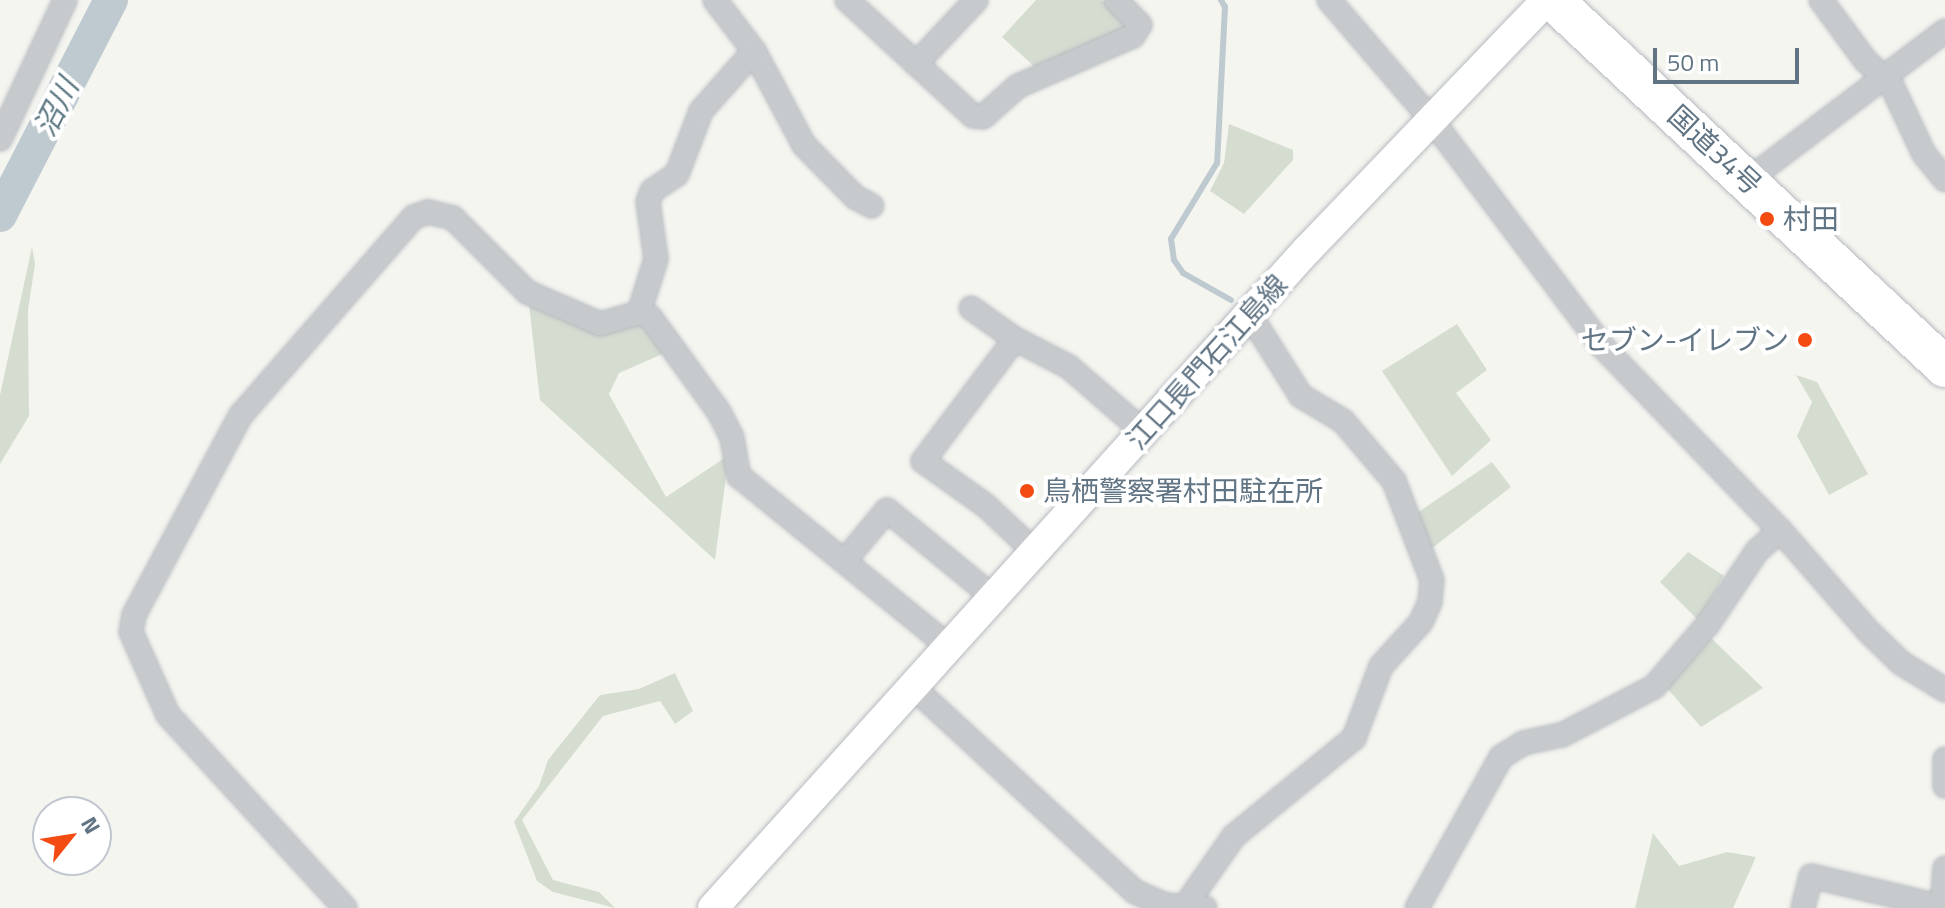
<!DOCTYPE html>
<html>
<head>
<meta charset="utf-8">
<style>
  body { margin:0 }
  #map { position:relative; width:1945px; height:908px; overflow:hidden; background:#f5f5f0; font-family:"Titillium Web","Noto Sans JP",sans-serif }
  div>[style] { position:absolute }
  .green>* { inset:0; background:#d5ddd1 }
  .stream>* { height:6px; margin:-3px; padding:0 3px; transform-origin:3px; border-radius:3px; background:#bfcad0 }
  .river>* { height:34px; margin:-17px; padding:0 17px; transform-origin:17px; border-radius:17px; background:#bfcad0 }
  .roads { filter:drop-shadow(0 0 2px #b6bbc0) drop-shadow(0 0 2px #b6bbc0) }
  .street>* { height:22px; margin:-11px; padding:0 11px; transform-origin:11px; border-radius:11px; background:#c7cacd }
  .secondary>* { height:30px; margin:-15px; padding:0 15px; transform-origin:15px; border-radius:15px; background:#fff }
  .highway>* { height:40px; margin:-20px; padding:0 20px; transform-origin:20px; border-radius:20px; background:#fff }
  .dots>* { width:22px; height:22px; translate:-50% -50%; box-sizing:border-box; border:4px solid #fff; border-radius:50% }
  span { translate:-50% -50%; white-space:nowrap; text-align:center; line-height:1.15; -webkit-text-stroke:8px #fff; paint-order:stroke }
  .street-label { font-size:28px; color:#617484 }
  .poi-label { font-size:28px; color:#617484 }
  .left { translate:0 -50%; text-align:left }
  .right { translate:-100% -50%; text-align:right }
  .water-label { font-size:30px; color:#5c7782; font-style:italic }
  .north { position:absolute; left:32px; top:796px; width:80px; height:80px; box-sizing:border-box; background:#fff; border:2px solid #c0c7ce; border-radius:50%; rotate:60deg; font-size:22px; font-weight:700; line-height:32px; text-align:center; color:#617484 }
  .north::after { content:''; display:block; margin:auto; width:28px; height:36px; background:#f34b12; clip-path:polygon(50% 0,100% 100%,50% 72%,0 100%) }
  .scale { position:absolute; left:1653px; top:48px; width:146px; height:36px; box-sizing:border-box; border:4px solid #617484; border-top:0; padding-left:10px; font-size:24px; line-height:28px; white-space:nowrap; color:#617484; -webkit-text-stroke:6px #fff; paint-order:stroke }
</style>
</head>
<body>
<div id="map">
  <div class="green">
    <i style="clip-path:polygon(1036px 0,1101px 0,1125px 18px,1126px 31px,1039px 71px,1002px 37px)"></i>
    <i style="clip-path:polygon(1229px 124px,1293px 150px,1293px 160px,1244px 214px,1210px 191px,1224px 163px)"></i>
    <i style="clip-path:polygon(32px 247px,35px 264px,28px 310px,29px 416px,0 464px,0 395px)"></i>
    <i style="clip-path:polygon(529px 305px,605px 334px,644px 323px,667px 352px,619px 373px,609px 394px,666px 497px,729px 455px,715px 560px,540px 400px)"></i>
    <i style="clip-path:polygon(1457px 324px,1487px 370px,1456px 393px,1491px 440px,1452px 476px,1382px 371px)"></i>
    <i style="clip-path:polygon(1796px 375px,1817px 382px,1868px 474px,1829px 495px,1797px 436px,1812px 402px)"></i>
    <i style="clip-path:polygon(1492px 462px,1511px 487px,1431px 549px,1417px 513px)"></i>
    <i style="clip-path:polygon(1688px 552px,1724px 576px,1698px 620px,1660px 582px)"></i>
    <i style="clip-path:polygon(1710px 637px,1763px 688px,1701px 727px,1666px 687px)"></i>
    <i style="clip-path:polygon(675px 673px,693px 711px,675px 724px,660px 701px,603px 716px,522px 820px,553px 880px,599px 892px,615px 908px,553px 892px,537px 881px,514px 822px,539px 786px,548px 760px,600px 695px,639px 689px)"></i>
    <i style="clip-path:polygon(1653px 833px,1679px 866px,1727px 852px,1756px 857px,1733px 908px,1635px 908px)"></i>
  </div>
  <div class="stream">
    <i style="left:1221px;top:0;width:8px;rotate:60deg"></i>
    <i style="left:1225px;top:7px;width:156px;rotate:92.9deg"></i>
    <i style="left:1217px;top:163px;width:89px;rotate:121.2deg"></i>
    <i style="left:1171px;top:239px;width:21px;rotate:82deg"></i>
    <i style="left:1174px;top:260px;width:16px;rotate:55deg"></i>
    <i style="left:1183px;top:273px;width:55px;rotate:29.4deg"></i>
  </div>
  <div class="river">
    <i style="left:0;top:215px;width:242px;rotate:-62.7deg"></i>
  </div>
  <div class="roads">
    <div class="street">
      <i style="left:715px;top:0;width:64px;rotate:52.6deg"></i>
      <i style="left:754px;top:51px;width:106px;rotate:62deg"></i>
      <i style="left:804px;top:145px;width:73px;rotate:45.6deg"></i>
      <i style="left:855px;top:197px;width:19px;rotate:28deg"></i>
      <i style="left:847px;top:0;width:171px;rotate:42.6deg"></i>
      <i style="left:973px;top:116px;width:10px;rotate:6deg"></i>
      <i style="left:983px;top:117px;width:47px;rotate:-41.5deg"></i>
      <i style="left:1018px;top:86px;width:125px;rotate:-23.5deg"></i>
      <i style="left:1133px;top:36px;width:13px;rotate:-58deg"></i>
      <i style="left:1140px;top:25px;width:35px;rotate:-134deg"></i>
      <i style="left:1329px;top:0;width:157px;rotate:49.4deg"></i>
      <i style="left:1431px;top:119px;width:286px;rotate:53deg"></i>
      <i style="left:1603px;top:347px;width:255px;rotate:46deg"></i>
      <i style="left:1780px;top:530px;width:134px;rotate:48.9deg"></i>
      <i style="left:1868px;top:631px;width:46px;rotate:44.1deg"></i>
      <i style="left:1901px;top:663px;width:52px;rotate:31.5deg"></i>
      <i style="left:1821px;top:0;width:74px;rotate:53.7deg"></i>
      <i style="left:1865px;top:60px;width:37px;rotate:44deg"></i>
      <i style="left:1892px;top:86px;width:75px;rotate:64.8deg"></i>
      <i style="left:1924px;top:154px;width:33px;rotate:51deg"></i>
      <i style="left:916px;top:64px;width:88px;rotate:-46.8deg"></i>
      <i style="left:0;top:139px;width:153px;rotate:-64.9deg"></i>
      <i style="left:1748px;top:180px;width:247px;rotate:-37.1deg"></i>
      <i style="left:971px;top:308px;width:54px;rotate:35.2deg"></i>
      <i style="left:1015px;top:339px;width:61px;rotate:27.4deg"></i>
      <i style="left:1069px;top:367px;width:99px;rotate:40.9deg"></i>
      <i style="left:639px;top:313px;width:57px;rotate:-72.5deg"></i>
      <i style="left:656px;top:259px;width:58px;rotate:-98deg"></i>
      <i style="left:648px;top:202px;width:12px;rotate:-70deg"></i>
      <i style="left:652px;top:191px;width:30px;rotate:-34deg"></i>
      <i style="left:677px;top:174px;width:67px;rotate:-69.1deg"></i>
      <i style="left:701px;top:111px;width:80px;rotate:-48.5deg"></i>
      <i style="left:1015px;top:339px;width:153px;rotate:127deg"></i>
      <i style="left:923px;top:461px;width:76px;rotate:35.4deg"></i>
      <i style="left:985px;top:505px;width:69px;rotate:43.2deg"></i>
      <i style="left:846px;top:559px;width:64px;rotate:-50.1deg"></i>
      <i style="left:887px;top:510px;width:136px;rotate:39.3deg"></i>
      <i style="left:913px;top:687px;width:302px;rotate:42.7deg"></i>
      <i style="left:1135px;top:892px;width:33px;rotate:23deg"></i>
      <i style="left:1165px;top:905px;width:40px;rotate:4.3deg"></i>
      <i style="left:1945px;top:759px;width:27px;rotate:90deg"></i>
      <i style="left:1185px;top:906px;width:85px;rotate:-55deg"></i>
      <i style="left:1234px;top:836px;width:155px;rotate:-39.2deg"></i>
      <i style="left:1354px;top:738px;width:77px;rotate:-69.4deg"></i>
      <i style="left:1381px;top:666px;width:59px;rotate:-47.7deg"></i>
      <i style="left:1421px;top:622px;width:22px;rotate:-66deg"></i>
      <i style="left:1430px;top:602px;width:22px;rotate:-85deg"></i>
      <i style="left:1432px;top:580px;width:106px;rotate:-111deg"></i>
      <i style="left:1394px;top:481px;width:79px;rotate:-130.4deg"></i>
      <i style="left:1343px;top:421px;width:49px;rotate:-149.2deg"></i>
      <i style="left:1301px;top:396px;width:96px;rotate:-122.2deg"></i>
      <i style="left:345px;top:908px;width:262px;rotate:-132.5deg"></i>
      <i style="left:168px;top:715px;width:91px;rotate:-114deg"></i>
      <i style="left:131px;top:632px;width:17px;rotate:-80deg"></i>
      <i style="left:134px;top:615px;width:227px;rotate:-61.9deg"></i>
      <i style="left:241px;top:415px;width:263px;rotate:-48.9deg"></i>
      <i style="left:414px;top:217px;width:15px;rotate:-20deg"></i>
      <i style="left:428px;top:212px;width:26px;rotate:13deg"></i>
      <i style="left:453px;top:218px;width:105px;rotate:45deg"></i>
      <i style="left:527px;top:292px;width:35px;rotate:24deg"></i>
      <i style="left:559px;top:306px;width:45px;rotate:23.7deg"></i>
      <i style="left:600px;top:324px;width:41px;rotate:-15.8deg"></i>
      <i style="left:639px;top:313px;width:12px;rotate:20deg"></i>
      <i style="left:650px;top:317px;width:117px;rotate:54deg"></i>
      <i style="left:719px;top:412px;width:29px;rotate:63deg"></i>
      <i style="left:732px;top:438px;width:39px;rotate:80deg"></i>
      <i style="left:739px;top:476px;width:269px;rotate:39.1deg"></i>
      <i style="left:1417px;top:908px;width:173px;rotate:-60.9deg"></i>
      <i style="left:1501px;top:757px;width:26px;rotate:-32deg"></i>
      <i style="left:1523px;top:743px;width:40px;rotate:-12deg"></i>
      <i style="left:1562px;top:735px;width:104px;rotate:-27.6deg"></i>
      <i style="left:1654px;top:687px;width:83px;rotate:-49.4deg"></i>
      <i style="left:1708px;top:624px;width:88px;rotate:-56.1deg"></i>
      <i style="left:1757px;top:551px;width:31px;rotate:-42deg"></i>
      <i style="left:1803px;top:908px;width:33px;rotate:-76deg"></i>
      <i style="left:1811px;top:876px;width:135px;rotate:13.3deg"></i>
      <i style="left:1942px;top:908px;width:40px;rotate:-85.7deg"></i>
    </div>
    <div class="secondary">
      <i style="left:713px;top:908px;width:886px;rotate:-47.93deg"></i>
      <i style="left:1307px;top:250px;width:347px;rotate:-46.2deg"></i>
    </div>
    <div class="highway">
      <i style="left:1553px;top:0;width:537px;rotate:43.11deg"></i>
    </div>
  </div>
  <div class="dots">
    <i style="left:1767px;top:219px;background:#f34b12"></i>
    <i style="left:1805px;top:340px;background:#f34b12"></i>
    <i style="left:1027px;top:491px;background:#f34b12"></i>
  </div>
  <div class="street-label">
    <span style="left:1715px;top:150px;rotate:43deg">国道34号</span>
    <span style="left:1207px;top:362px;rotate:-48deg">江口長門石江島線</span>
  </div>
  <div class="poi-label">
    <span class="left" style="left:1783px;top:219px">村田</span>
    <span class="right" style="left:1789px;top:340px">セブン-イレブン</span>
    <span class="left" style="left:1043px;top:491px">鳥栖警察署村田駐在所</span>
  </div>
  <div class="water-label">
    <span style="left:56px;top:107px;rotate:-63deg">沼川</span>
  </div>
  <div class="north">N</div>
  <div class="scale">50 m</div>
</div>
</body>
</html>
